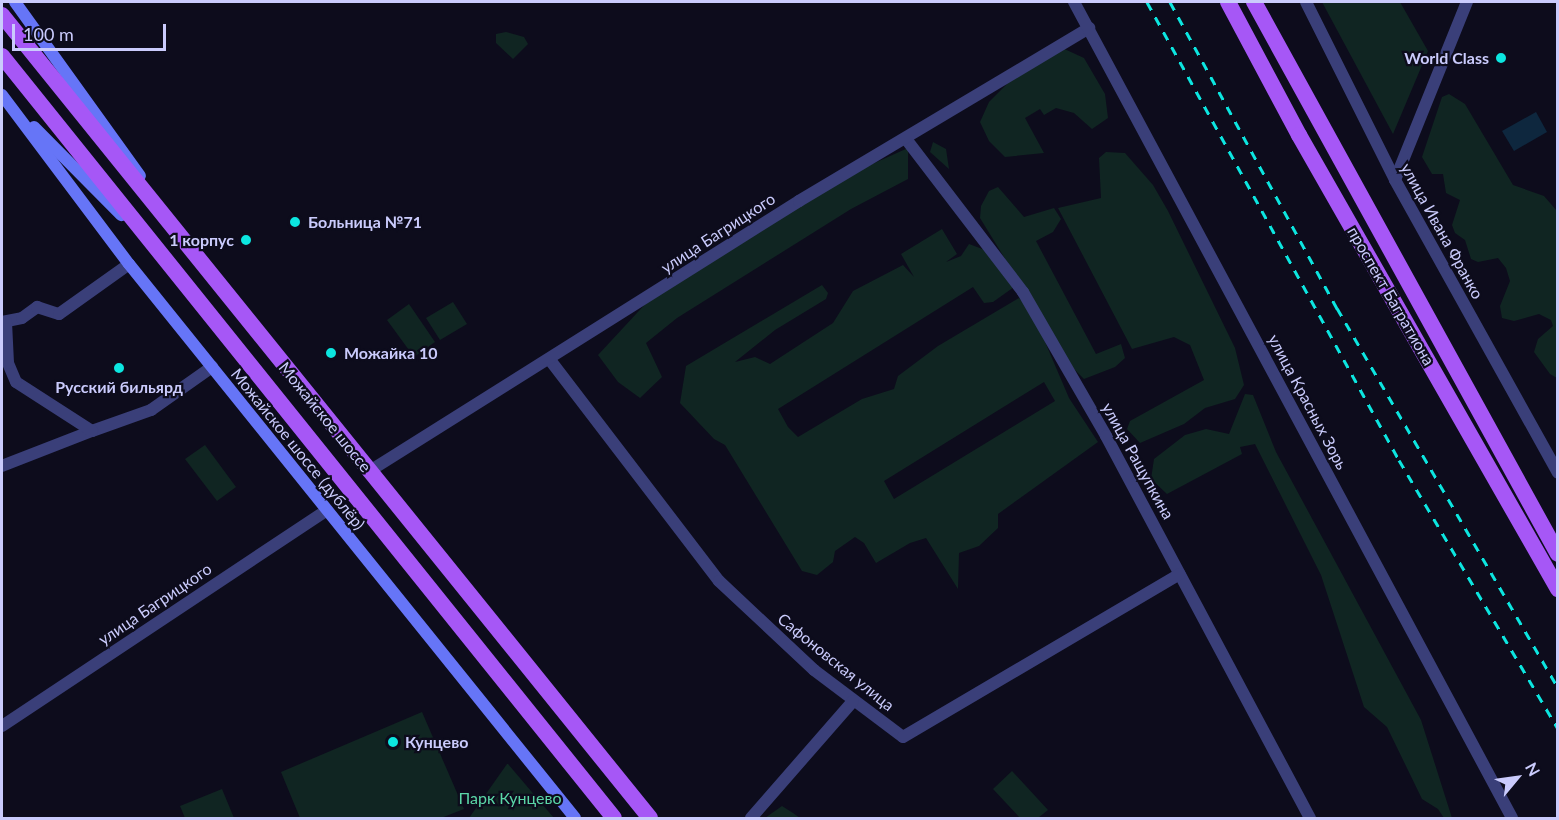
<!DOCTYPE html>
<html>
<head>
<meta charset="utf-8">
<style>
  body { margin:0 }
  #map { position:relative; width:1559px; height:820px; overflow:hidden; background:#0d0c1c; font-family:Lato,sans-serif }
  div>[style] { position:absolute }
  .green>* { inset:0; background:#102522 }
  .water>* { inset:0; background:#0e273e }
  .minor>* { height:12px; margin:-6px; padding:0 6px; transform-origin:6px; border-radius:6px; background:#3a3f79 }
  .tertiary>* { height:12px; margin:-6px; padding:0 6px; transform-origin:6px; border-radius:6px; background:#3a3f79 }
  .secondary>* { height:12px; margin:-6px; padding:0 6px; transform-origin:6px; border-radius:6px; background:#6675f7 }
  .primary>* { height:16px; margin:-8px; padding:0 8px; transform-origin:8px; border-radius:8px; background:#a657f6 }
  .rail>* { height:3px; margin-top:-1.5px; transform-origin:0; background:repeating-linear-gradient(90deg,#0ce6e0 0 9px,transparent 0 17px) }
  .dots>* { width:16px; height:16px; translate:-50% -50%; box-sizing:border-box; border:3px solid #0d0c1c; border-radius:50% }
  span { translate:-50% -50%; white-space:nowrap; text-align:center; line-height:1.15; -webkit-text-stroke:4.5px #0d0c1c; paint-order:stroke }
  .poi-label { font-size:16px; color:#cacbfc; font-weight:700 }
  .right { translate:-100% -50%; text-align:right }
  .left { translate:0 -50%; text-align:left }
  .street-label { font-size:16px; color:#cacbfc }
  .park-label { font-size:16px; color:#5bd7a8 }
  .frame { position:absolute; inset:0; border:3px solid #cacbfc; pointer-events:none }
  .north { position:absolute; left:1487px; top:748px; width:60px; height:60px; -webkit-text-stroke:4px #0d0c1c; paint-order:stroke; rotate:61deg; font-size:16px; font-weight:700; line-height:24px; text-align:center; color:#cacbfc }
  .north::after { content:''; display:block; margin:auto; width:21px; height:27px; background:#cacbfc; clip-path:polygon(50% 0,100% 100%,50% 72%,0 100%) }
  .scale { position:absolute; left:12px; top:24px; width:154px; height:27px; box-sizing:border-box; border:3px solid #cacbfc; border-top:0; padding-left:8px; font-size:18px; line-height:21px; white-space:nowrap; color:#cacbfc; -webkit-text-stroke:4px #0d0c1c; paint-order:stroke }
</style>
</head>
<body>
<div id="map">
  <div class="green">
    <i style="clip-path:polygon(1322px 2px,1400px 2px,1428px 51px,1393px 134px)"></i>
    <i style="clip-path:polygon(506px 32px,524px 37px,528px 44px,513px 59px,496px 43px,496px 34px)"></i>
    <i style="clip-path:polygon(1060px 47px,1084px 58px,1105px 94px,1108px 118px,1092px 129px,1074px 113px,1056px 108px,1044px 115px,1040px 109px,1025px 118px,1044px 153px,1005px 157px,989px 141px,980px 122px,989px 102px,1016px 75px)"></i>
    <i style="clip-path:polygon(1449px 94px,1465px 104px,1513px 185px,1544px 196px,1557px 211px,1557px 378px,1550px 374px,1534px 352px,1538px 339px,1553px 326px,1551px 320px,1539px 314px,1514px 321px,1502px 318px,1500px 306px,1510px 281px,1506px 268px,1498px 258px,1478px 262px,1471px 259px,1465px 240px,1455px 233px,1452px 225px,1460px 200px,1446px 193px,1443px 174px,1432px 174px,1422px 157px,1442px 97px)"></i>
    <i style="clip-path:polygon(933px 142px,946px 149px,949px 169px,930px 152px)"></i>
    <i style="clip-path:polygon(908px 148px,908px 179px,851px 209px,677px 318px,646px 343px,662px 377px,640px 398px,618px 382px,598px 355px,649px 300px,850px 174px)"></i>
    <i style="clip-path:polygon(1106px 152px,1125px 153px,1153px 185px,1168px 211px,1235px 348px,1244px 385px,1235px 399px,1205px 408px,1184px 424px,1140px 443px,1127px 429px,1130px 421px,1204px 380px,1190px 345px,1174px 337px,1132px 349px,1058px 208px,1101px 198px,1099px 158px)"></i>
    <i style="clip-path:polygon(998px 187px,1024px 217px,1054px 208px,1061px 219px,1053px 232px,1036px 241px,1096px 354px,1121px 344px,1125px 358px,1115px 367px,1084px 379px,1071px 366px,980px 218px,981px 206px,989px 191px)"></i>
    <i style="clip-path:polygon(evenodd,942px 229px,957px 254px,946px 262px,961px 256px,969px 244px,985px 250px,1014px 287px,993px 302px,984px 303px,973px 287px,778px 409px,788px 427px,798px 437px,862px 399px,894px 389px,898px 376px,938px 346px,1019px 298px,1031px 309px,1069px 398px,1098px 442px,998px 514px,998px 528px,979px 546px,959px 553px,958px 589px,926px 538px,910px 543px,876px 563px,864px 543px,855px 537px,835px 551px,833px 562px,817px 575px,802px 571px,725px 445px,714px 439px,680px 403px,686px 366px,822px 285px,828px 293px,826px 299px,775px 330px,735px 362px,755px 357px,770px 364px,833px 323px,853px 291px,903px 265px,914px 277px,901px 254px,942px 229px,1044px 382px,1055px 401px,894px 499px,884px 481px,1044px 382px)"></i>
    <i style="clip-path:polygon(453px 302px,467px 324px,440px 340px,426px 318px)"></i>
    <i style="clip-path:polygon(409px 304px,435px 342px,414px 357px,387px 320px)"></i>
    <i style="clip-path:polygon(1245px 394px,1253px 395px,1276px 452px,1421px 720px,1452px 818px,1444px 818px,1438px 809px,1422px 799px,1387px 727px,1364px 707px,1321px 575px,1255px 444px,1240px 447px,1242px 454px,1167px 494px,1151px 479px,1154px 459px,1185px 435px,1206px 429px,1229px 434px)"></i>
    <i style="clip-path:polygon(205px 445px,236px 487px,217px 501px,185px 459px)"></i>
    <i style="clip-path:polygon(422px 712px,464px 809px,441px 818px,300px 818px,281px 772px)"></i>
    <i style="clip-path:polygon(507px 764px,508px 764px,554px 818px,469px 818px)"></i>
    <i style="clip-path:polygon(1012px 771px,1048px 810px,1038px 818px,1020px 818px,993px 789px)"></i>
    <i style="clip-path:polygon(222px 789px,234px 818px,185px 818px,180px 806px)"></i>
    <i style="clip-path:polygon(782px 806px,793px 813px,800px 818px,765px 818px)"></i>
  </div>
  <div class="water">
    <i style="clip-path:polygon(1536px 112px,1547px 132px,1514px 151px,1502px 131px)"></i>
  </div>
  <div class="minor">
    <i style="left:906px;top:139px;width:193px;rotate:52.6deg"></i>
    <i style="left:1023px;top:292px;width:166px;rotate:60deg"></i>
    <i style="left:1106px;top:436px;width:433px;rotate:61.9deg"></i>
    <i style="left:1395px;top:180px;width:192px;rotate:-68deg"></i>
    <i style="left:2px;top:322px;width:20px;rotate:-11deg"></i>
    <i style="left:22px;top:318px;width:19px;rotate:-36deg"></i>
    <i style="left:37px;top:307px;width:23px;rotate:18deg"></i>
    <i style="left:59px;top:314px;width:86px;rotate:-35.5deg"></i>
    <i style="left:550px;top:360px;width:278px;rotate:52.6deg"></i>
    <i style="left:719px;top:581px;width:130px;rotate:43.1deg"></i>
    <i style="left:814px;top:670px;width:111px;rotate:37deg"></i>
    <i style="left:903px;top:737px;width:321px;rotate:-30.5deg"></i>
    <i style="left:92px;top:431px;width:63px;rotate:-19.6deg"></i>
    <i style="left:151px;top:410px;width:75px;rotate:-35.2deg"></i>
    <i style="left:2px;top:466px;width:97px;rotate:-21.3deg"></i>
    <i style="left:92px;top:431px;width:90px;rotate:-147.2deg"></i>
    <i style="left:16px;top:382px;width:21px;rotate:-113deg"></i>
    <i style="left:8px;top:363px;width:41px;rotate:-92.8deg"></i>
    <i style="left:368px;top:472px;width:509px;rotate:-32.16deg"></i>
    <i style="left:799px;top:201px;width:338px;rotate:-30.8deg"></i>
    <i style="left:751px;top:818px;width:155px;rotate:-48.9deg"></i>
  </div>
  <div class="tertiary">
    <i style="left:1074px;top:2px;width:926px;rotate:61.77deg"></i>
    <i style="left:1306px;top:2px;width:199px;rotate:63.4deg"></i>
    <i style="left:1395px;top:180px;width:335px;rotate:60.9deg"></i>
    <i style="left:2px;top:726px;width:390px;rotate:-33.6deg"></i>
  </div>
  <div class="secondary">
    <i style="left:15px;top:2px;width:214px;rotate:54.3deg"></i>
    <i style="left:2px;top:95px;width:211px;rotate:53.1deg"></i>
    <i style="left:129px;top:264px;width:711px;rotate:51.16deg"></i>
    <i style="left:34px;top:127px;width:124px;rotate:45.3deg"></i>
  </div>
  <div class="primary">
    <i style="left:1228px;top:2px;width:151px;rotate:61.9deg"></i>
    <i style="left:1299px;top:135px;width:523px;rotate:60.3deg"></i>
    <i style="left:1254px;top:2px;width:630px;rotate:61.16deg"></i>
    <i style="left:2px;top:15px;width:1032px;rotate:51.1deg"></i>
    <i style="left:2px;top:56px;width:977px;rotate:51.23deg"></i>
  </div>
  <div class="rail">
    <i style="left:1147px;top:2px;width:523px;rotate:61.18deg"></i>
    <i style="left:1399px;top:460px;width:312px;rotate:59.4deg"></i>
    <i style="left:1170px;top:2px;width:349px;rotate:61.4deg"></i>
    <i style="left:1337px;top:308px;width:439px;rotate:59.8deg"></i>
  </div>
  <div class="dots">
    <i style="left:1501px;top:58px;background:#0ce6e0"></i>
    <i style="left:295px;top:222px;background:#0ce6e0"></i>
    <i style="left:246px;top:240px;background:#0ce6e0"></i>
    <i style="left:331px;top:353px;background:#0ce6e0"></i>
    <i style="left:119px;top:368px;background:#0ce6e0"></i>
    <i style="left:393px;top:742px;background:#0ce6e0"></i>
  </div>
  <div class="poi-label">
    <span class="right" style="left:1489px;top:58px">World Class</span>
    <span class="left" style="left:308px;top:222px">Больница №71</span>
    <span class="right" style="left:234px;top:240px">1 корпус</span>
    <span class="left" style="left:344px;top:353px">Можайка 10</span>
    <span style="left:119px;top:387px">Русский бильярд</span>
    <span class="left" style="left:405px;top:742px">Кунцево</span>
  </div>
  <div class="street-label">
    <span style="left:1442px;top:231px;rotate:61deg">улица Ивана Франко</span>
    <span style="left:718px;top:233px;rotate:-33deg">улица Багрицкого</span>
    <span style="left:1391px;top:296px;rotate:60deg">проспект Багратиона</span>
    <span style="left:1308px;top:402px;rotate:62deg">улица Красных Зорь</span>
    <span style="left:325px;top:417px;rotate:51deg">Можайское шоссе</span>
    <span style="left:298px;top:449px;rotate:51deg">Можайское шоссе (дублёр)</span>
    <span style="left:1138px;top:461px;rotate:61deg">улица Ращупкина</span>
    <span style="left:155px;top:604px;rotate:-34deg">улица Багрицкого</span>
    <span style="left:836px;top:662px;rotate:39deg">Сафоновская улица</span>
  </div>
  <div class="park-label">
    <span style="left:510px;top:798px">Парк Кунцево</span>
  </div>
  <div class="frame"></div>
  <div class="north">N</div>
  <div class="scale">100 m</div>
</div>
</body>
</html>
